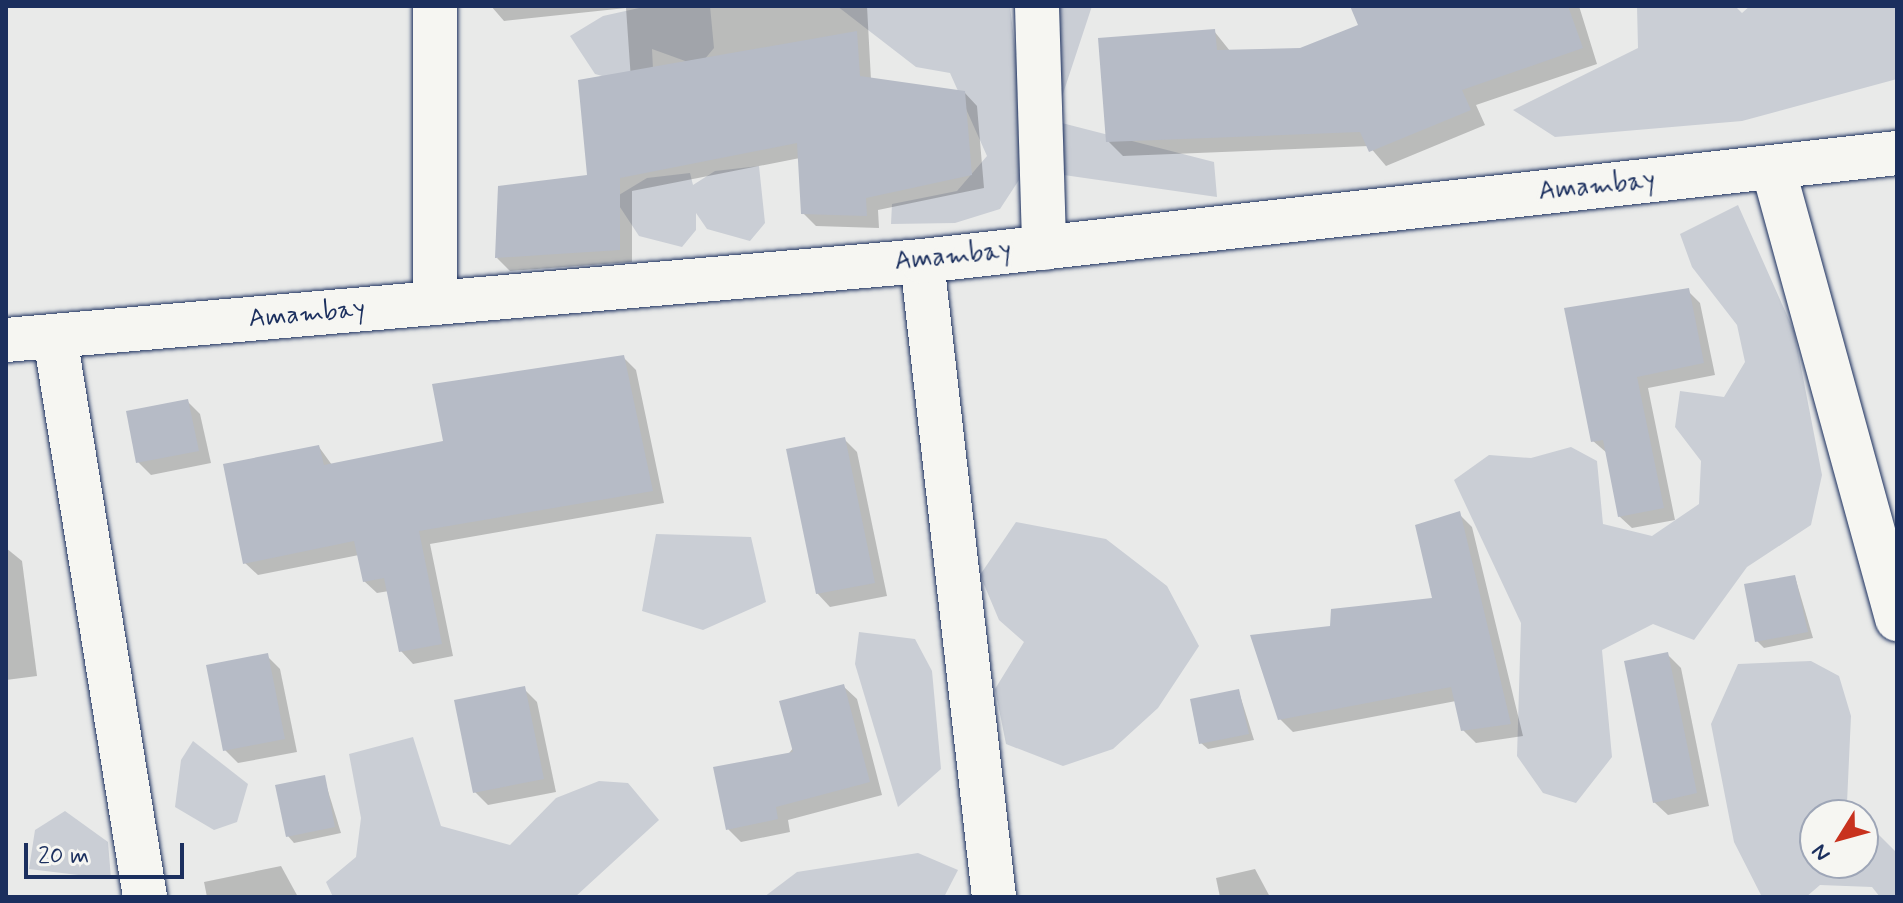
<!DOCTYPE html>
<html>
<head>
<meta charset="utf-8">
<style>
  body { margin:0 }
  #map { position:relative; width:1903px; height:903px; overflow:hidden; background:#e9eae9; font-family:Mynerve,sans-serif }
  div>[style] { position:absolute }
  .green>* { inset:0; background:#caced5 }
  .shadow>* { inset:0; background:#0003 }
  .building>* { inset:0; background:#b6bbc6 }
  .roads { filter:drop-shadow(0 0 2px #1b2f5e) drop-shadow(0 0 2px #1b2f5e) }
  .minor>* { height:44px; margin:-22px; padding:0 22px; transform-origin:22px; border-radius:22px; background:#f6f6f2 }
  span { translate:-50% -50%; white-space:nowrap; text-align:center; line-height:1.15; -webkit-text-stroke:7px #f6f6f2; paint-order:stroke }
  .street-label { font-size:26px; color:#1b2f5e }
  .frame { position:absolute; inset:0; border:8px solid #1b2f5e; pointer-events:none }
  .north { position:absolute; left:1799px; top:799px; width:80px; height:80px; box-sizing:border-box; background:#f6f6f2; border:2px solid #9ea6b7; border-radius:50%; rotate:233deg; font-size:22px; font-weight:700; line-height:32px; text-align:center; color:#1b2f5e }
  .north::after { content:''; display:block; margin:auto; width:28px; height:36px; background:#c8321e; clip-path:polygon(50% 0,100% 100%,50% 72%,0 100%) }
  .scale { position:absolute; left:24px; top:843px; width:160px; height:36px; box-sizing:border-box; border:4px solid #1b2f5e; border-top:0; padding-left:10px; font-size:24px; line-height:28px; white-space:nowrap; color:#1b2f5e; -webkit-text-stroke:6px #f6f6f2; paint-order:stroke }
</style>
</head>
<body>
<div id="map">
  <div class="green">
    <i style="clip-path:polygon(648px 6px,710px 6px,714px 48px,699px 66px,652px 49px,653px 69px,638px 86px,595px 74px,570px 36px,603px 16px)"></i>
    <i style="clip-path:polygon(837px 6px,1010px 6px,1023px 116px,1019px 180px,1000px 209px,955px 223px,891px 224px,892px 204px,957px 191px,987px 156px,950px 73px,916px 67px)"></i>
    <i style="clip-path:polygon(1039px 6px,1092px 6px,1054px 121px,1214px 162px,1217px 197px,1043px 172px)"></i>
    <i style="clip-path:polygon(1637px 6px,1735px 6px,1742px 13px,1750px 6px,1897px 6px,1897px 79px,1742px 121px,1555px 137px,1513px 110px,1638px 48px)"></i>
    <i style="clip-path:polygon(759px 166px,765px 223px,750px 241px,707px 229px,696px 213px,696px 230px,682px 247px,639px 236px,614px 198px,647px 178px,690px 173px,693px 185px,715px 171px)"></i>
    <i style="clip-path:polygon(1738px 205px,1794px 331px,1822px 475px,1811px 525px,1747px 567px,1694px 640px,1653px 624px,1602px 650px,1612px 757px,1576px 803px,1543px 793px,1517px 756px,1521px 623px,1454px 480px,1489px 455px,1531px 458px,1571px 447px,1597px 461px,1603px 524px,1652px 536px,1699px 504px,1701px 461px,1675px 427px,1680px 391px,1724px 397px,1745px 362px,1737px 325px,1692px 267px,1680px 234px)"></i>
    <i style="clip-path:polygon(1016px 522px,1106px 539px,1167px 586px,1199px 646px,1158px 708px,1113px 749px,1063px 766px,1006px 744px,995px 689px,1024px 642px,999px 620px,980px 575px)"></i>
    <i style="clip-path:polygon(656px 534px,751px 537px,766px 602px,703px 630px,642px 611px)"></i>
    <i style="clip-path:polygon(859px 632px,915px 639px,932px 671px,941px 769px,898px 807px,855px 664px)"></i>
    <i style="clip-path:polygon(1811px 661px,1839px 676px,1851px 716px,1847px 803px,1859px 815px,1815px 815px,1815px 863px,1863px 863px,1863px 819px,1897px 853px,1897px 897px,1880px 897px,1872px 887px,1820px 885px,1806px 897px,1762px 897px,1734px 842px,1711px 724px,1738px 664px)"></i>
    <i style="clip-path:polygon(413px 737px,441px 826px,510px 845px,556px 798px,599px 781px,628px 783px,659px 820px,575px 897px,333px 897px,326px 882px,356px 857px,361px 818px,349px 754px)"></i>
    <i style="clip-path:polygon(193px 741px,248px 784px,237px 822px,214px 830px,175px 807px,181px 760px)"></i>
    <i style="clip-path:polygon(65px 811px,108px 842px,111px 879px,29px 869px,35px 830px)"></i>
    <i style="clip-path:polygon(918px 853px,958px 870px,944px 897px,764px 897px,797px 872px)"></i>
  </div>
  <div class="shadow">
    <i style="clip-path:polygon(491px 6px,867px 6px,871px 80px,964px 92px,977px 106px,984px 188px,878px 210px,879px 228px,816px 226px,803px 213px,800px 158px,632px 191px,632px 262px,510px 271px,497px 258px,589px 177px,631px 80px,626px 8px,504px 21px)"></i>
    <i style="clip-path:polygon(1352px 6px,1579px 6px,1597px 64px,1476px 105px,1485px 125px,1386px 166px,1369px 146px,1123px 156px,1108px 141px,1214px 31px,1230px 51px,1301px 50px,1360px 26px)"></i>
    <i style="clip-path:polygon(1688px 291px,1700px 303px,1715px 375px,1648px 388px,1675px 520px,1632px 528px,1619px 516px,1607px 453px,1593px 441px)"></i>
    <i style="clip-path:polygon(623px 357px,636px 370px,664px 503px,430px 544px,453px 656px,413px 664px,401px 651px,389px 591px,377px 593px,364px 581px,359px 555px,258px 575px,245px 563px,319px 447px,332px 465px,446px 443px)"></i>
    <i style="clip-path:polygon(187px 401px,200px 414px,211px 463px,151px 475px,138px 462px)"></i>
    <i style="clip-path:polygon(844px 439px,857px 452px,887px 596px,830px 607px,817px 593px)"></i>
    <i style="clip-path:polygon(1459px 514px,1472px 527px,1523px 736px,1476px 743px,1463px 730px,1456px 701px,1293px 732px,1280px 719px,1332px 628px,1434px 600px)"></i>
    <i style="clip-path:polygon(6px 548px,22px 561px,37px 676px,6px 680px)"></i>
    <i style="clip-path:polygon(1795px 577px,1813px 638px,1764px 648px,1757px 641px)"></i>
    <i style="clip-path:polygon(1668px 655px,1681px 668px,1709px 806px,1668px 815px,1654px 802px)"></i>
    <i style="clip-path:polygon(267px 656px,280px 669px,297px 752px,238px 763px,225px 750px)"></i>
    <i style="clip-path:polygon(843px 686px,857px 699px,882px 795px,788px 820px,790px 832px,741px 842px,728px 829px)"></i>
    <i style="clip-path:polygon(524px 689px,537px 702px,556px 792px,488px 805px,475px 792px)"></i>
    <i style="clip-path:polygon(1239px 692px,1254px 740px,1208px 749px,1201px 743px)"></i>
    <i style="clip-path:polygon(324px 778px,341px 833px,294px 843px,288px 836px)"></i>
    <i style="clip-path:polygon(281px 866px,298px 897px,207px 897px,204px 882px)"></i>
    <i style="clip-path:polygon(1255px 869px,1270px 897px,1220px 897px,1216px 878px)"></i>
  </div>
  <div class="building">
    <i style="clip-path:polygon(1350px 6px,1568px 6px,1583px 48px,1462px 90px,1471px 110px,1369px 152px,1360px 132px,1106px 142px,1098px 38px,1215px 29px,1217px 50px,1300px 48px,1358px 25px)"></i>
    <i style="clip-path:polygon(857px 31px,860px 76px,965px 91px,972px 175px,866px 198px,867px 216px,801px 214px,797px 143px,620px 178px,620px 250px,495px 258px,498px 186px,587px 175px,578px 80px)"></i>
    <i style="clip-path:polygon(1689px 288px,1704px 363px,1637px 377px,1664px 508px,1618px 517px,1603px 440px,1591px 442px,1564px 308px)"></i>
    <i style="clip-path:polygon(624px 355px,653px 491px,419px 531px,442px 644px,399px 652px,384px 578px,363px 582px,354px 541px,243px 564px,223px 464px,319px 445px,324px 465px,443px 441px,432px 384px)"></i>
    <i style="clip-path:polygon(188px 399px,199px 451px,136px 463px,126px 411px)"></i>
    <i style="clip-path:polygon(845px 437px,875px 583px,816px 594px,786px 449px)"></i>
    <i style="clip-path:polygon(1460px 511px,1511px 724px,1461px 731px,1451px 687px,1278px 720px,1250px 635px,1330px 626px,1331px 609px,1432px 598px,1415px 525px)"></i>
    <i style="clip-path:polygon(1795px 575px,1808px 632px,1755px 642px,1744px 584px)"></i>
    <i style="clip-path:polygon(1668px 652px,1697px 793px,1653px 803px,1624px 661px)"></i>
    <i style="clip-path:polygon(268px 653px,285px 739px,223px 751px,206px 665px)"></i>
    <i style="clip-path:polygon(844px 684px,870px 782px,776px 807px,778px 819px,726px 830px,713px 767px,793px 752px,779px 701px)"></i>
    <i style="clip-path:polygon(525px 686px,544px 779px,473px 793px,454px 700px)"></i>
    <i style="clip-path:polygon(1239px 689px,1249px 734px,1199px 744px,1190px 699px)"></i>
    <i style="clip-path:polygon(325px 775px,335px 827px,286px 837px,275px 785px)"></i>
  </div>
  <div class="roads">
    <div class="minor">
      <i style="left:435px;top:6px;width:297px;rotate:90deg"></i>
      <i style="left:1037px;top:6px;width:242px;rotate:88.3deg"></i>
      <i style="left:1773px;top:168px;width:468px;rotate:74.6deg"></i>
      <i style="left:922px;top:261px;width:640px;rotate:83.54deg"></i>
      <i style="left:55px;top:337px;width:567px;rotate:80.87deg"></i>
      <i style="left:6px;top:340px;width:919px;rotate:-4.93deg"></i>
      <i style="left:922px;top:261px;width:981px;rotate:-6.32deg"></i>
    </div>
  </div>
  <div class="street-label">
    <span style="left:1597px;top:187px;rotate:-6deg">Amambay</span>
    <span style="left:953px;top:257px;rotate:-6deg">Amambay</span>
    <span style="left:307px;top:315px;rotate:-5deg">Amambay</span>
  </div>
  <div class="frame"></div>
  <div class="north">N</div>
  <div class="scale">20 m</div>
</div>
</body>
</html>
